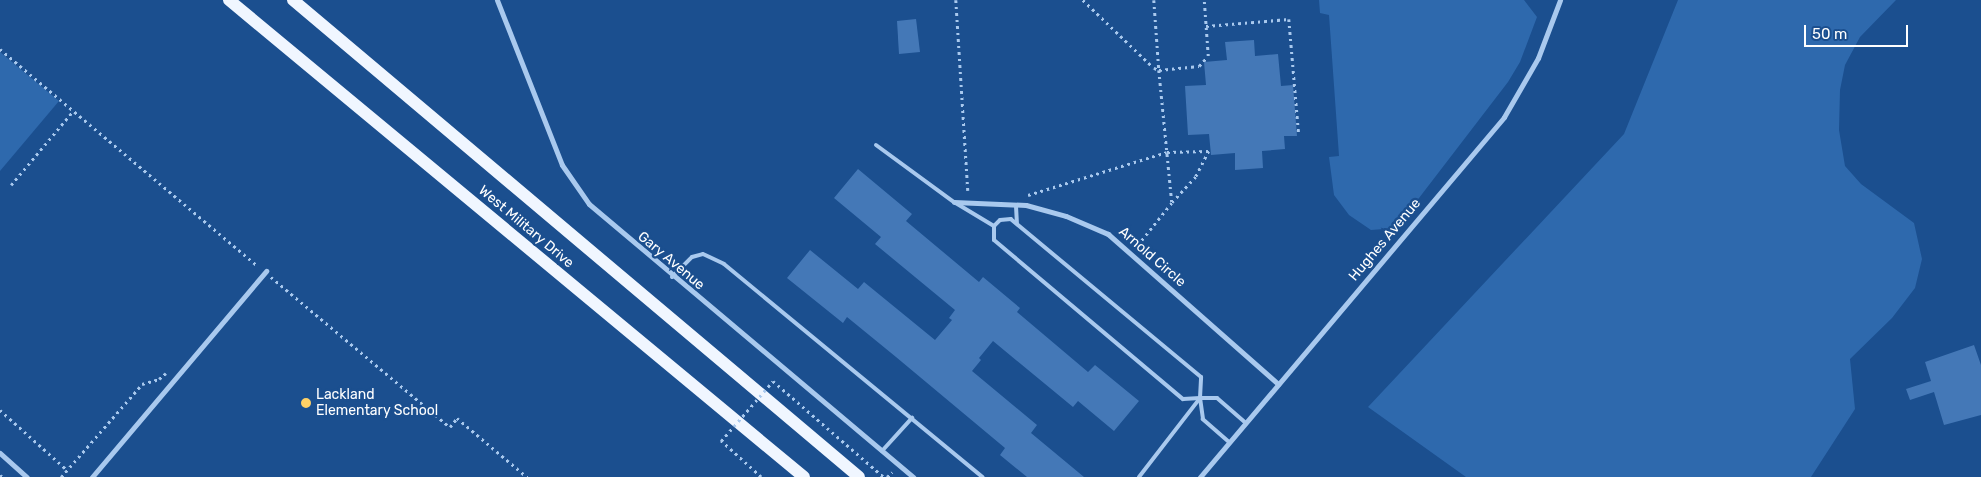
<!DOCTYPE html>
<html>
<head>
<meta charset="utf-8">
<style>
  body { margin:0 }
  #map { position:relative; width:1981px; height:477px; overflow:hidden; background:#1b4f8f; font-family:Rubik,sans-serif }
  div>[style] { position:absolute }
  .green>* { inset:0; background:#2e69ad }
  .building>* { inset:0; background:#4478b7 }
  .path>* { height:2.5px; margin-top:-1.25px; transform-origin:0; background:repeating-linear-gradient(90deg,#a9c9ee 0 2.5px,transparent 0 6.5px) }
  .service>* { height:4px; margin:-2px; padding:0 2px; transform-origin:2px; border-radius:2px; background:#a9c9ee }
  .minor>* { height:5px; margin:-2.5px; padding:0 2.5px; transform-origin:2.5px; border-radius:2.5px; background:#a9c9ee }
  .primary>* { height:12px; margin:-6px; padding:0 6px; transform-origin:6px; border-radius:6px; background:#f0f6ff }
  .path-bridge>* { height:2.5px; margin-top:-1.25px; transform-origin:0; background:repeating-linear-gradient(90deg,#a9c9ee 0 2.5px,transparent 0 6.5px) }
  .dots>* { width:14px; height:14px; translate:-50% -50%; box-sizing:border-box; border:2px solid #1b4f8f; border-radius:50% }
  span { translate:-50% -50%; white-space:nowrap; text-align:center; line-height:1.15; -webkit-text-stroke:5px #1b4f8f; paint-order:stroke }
  .street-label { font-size:14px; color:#fff }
  .poi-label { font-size:14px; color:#fff }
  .left { translate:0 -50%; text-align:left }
  .scale { position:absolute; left:1804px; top:25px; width:104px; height:22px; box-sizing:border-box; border:2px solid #fff; border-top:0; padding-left:6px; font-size:15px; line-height:18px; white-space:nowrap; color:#fff; -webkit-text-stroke:4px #1b4f8f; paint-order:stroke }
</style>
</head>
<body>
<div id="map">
  <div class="green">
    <i style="clip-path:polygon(1319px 0,1524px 0,1537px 17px,1520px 62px,1508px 82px,1396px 228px,1371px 230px,1349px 215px,1334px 195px,1329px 157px,1339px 156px,1329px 15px,1320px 13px)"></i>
    <i style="clip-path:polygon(1678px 0,1896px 0,1860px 37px,1845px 65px,1840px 90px,1839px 130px,1845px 166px,1861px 184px,1914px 223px,1922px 259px,1915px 288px,1892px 318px,1850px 359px,1855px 409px,1811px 477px,1466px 477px,1368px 407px,1624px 134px)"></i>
    <i style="clip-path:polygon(0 52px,59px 101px,0 171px)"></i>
  </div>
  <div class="building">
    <i style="clip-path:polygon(916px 19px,920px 52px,899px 54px,897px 21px)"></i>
    <i style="clip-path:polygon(1254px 40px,1255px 56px,1278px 54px,1281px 86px,1293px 85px,1297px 136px,1284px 136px,1285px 149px,1262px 151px,1263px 168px,1235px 170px,1235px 153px,1211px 155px,1209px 134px,1188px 135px,1185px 86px,1206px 85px,1204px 62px,1227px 60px,1225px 42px)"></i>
    <i style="clip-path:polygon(858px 169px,912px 214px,906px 221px,979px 282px,983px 277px,1020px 308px,1017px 312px,1088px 372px,1095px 365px,1139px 401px,1114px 431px,1078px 401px,1073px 407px,993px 341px,979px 358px,981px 360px,972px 371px,1037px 425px,1031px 433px,1084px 477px,1027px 477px,1000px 455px,1005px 448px,896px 357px,847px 317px,843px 323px,787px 278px,810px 250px,858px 289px,864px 282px,935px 340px,952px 320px,949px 318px,955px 310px,875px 244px,881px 237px,834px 198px)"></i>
    <i style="clip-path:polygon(1974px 345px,1981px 365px,1981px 415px,1944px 425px,1934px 392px,1910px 400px,1906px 389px,1931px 381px,1925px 362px)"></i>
  </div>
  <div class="path">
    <i style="left:956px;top:0;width:191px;rotate:86.4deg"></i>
    <i style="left:1083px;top:0;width:98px;rotate:43.8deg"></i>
    <i style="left:1154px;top:68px;width:5px;rotate:22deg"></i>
    <i style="left:1159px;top:70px;width:134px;rotate:84.4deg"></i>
    <i style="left:1172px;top:203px;width:58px;rotate:128.7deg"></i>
    <i style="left:1154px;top:0;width:70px;rotate:85.9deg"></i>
    <i style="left:1159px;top:70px;width:40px;rotate:-5.7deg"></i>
    <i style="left:1199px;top:66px;width:13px;rotate:-48deg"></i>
    <i style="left:1208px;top:56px;width:56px;rotate:-94.1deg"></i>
    <i style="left:1206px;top:26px;width:83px;rotate:-4.8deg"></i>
    <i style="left:1289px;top:19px;width:117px;rotate:85.1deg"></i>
    <i style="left:0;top:49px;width:337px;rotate:40.1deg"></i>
    <i style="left:11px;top:185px;width:97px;rotate:-50deg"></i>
    <i style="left:1028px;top:195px;width:145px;rotate:-17.2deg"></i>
    <i style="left:1167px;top:152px;width:42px;rotate:-1.4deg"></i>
    <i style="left:1209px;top:151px;width:29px;rotate:117deg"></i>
    <i style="left:1196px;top:177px;width:35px;rotate:133deg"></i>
    <i style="left:271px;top:277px;width:234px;rotate:40deg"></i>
    <i style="left:450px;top:427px;width:11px;rotate:-52deg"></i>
    <i style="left:457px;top:418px;width:92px;rotate:40.1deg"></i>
    <i style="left:0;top:410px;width:90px;rotate:41.8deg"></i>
    <i style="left:0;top:475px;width:4px;rotate:34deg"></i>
    <i style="left:61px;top:477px;width:123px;rotate:-48.9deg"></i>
    <i style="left:142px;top:384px;width:18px;rotate:-16deg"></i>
    <i style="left:159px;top:379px;width:9px;rotate:-41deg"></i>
    <i style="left:887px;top:477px;width:7px;rotate:-45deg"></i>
  </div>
  <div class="service">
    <i style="left:876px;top:145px;width:97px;rotate:36.2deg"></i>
    <i style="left:954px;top:202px;width:47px;rotate:31deg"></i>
    <i style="left:1016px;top:206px;width:17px;rotate:87deg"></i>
    <i style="left:672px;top:277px;width:28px;rotate:-45deg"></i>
    <i style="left:692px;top:257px;width:11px;rotate:-15deg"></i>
    <i style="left:703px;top:254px;width:23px;rotate:25deg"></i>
    <i style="left:724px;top:264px;width:335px;rotate:39.5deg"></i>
    <i style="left:1229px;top:442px;width:35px;rotate:-139deg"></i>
    <i style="left:1203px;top:419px;width:21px;rotate:-98deg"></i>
    <i style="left:1200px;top:398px;width:17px"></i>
    <i style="left:1217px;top:398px;width:37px;rotate:41deg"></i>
    <i style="left:882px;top:451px;width:45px;rotate:-47.7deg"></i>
    <i style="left:1139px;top:477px;width:100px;rotate:-52.3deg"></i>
    <i style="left:1200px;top:398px;width:21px;rotate:-87deg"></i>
    <i style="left:1201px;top:377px;width:247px;rotate:-140.3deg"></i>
    <i style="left:1011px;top:219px;width:11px;rotate:175deg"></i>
    <i style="left:1000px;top:220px;width:8px;rotate:135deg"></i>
    <i style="left:994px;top:226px;width:14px;rotate:90deg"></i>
    <i style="left:994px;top:240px;width:247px;rotate:40.1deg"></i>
    <i style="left:1183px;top:399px;width:17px;rotate:-3deg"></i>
  </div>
  <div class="minor">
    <i style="left:497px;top:0;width:177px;rotate:68.5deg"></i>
    <i style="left:562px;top:165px;width:47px;rotate:55.3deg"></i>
    <i style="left:589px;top:204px;width:424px;rotate:40.1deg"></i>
    <i style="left:954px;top:202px;width:72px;rotate:2.4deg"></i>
    <i style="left:1026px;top:205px;width:41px;rotate:15.4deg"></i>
    <i style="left:1066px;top:216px;width:46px;rotate:23.2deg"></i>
    <i style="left:1108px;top:234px;width:227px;rotate:41.4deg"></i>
    <i style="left:0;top:453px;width:36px;rotate:42deg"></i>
    <i style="left:92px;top:477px;width:270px;rotate:-49.8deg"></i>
    <i style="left:1200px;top:477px;width:471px;rotate:-49.8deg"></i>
    <i style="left:1504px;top:117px;width:68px;rotate:-60deg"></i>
    <i style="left:1538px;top:58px;width:62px;rotate:-69.2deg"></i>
  </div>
  <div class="primary">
    <i style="left:229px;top:0;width:747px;rotate:39.68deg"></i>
    <i style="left:293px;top:0;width:740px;rotate:40.12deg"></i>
  </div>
  <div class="path-bridge">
    <i style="left:761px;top:477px;width:54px;rotate:-138deg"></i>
    <i style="left:721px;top:441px;width:79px;rotate:-49.1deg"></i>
    <i style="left:773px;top:381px;width:147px;rotate:40.9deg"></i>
  </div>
  <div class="dots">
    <i style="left:306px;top:403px;background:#ffd166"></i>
  </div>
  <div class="street-label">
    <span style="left:526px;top:227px;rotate:40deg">West Military Drive</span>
    <span style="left:1385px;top:240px;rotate:-50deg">Hughes Avenue</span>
    <span style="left:1152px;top:257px;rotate:41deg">Arnold Circle</span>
    <span style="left:671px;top:261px;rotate:40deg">Gary Avenue</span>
  </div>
  <div class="poi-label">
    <span class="left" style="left:316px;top:403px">Lackland<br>Elementary School</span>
  </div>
  <div class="scale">50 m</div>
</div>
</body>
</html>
